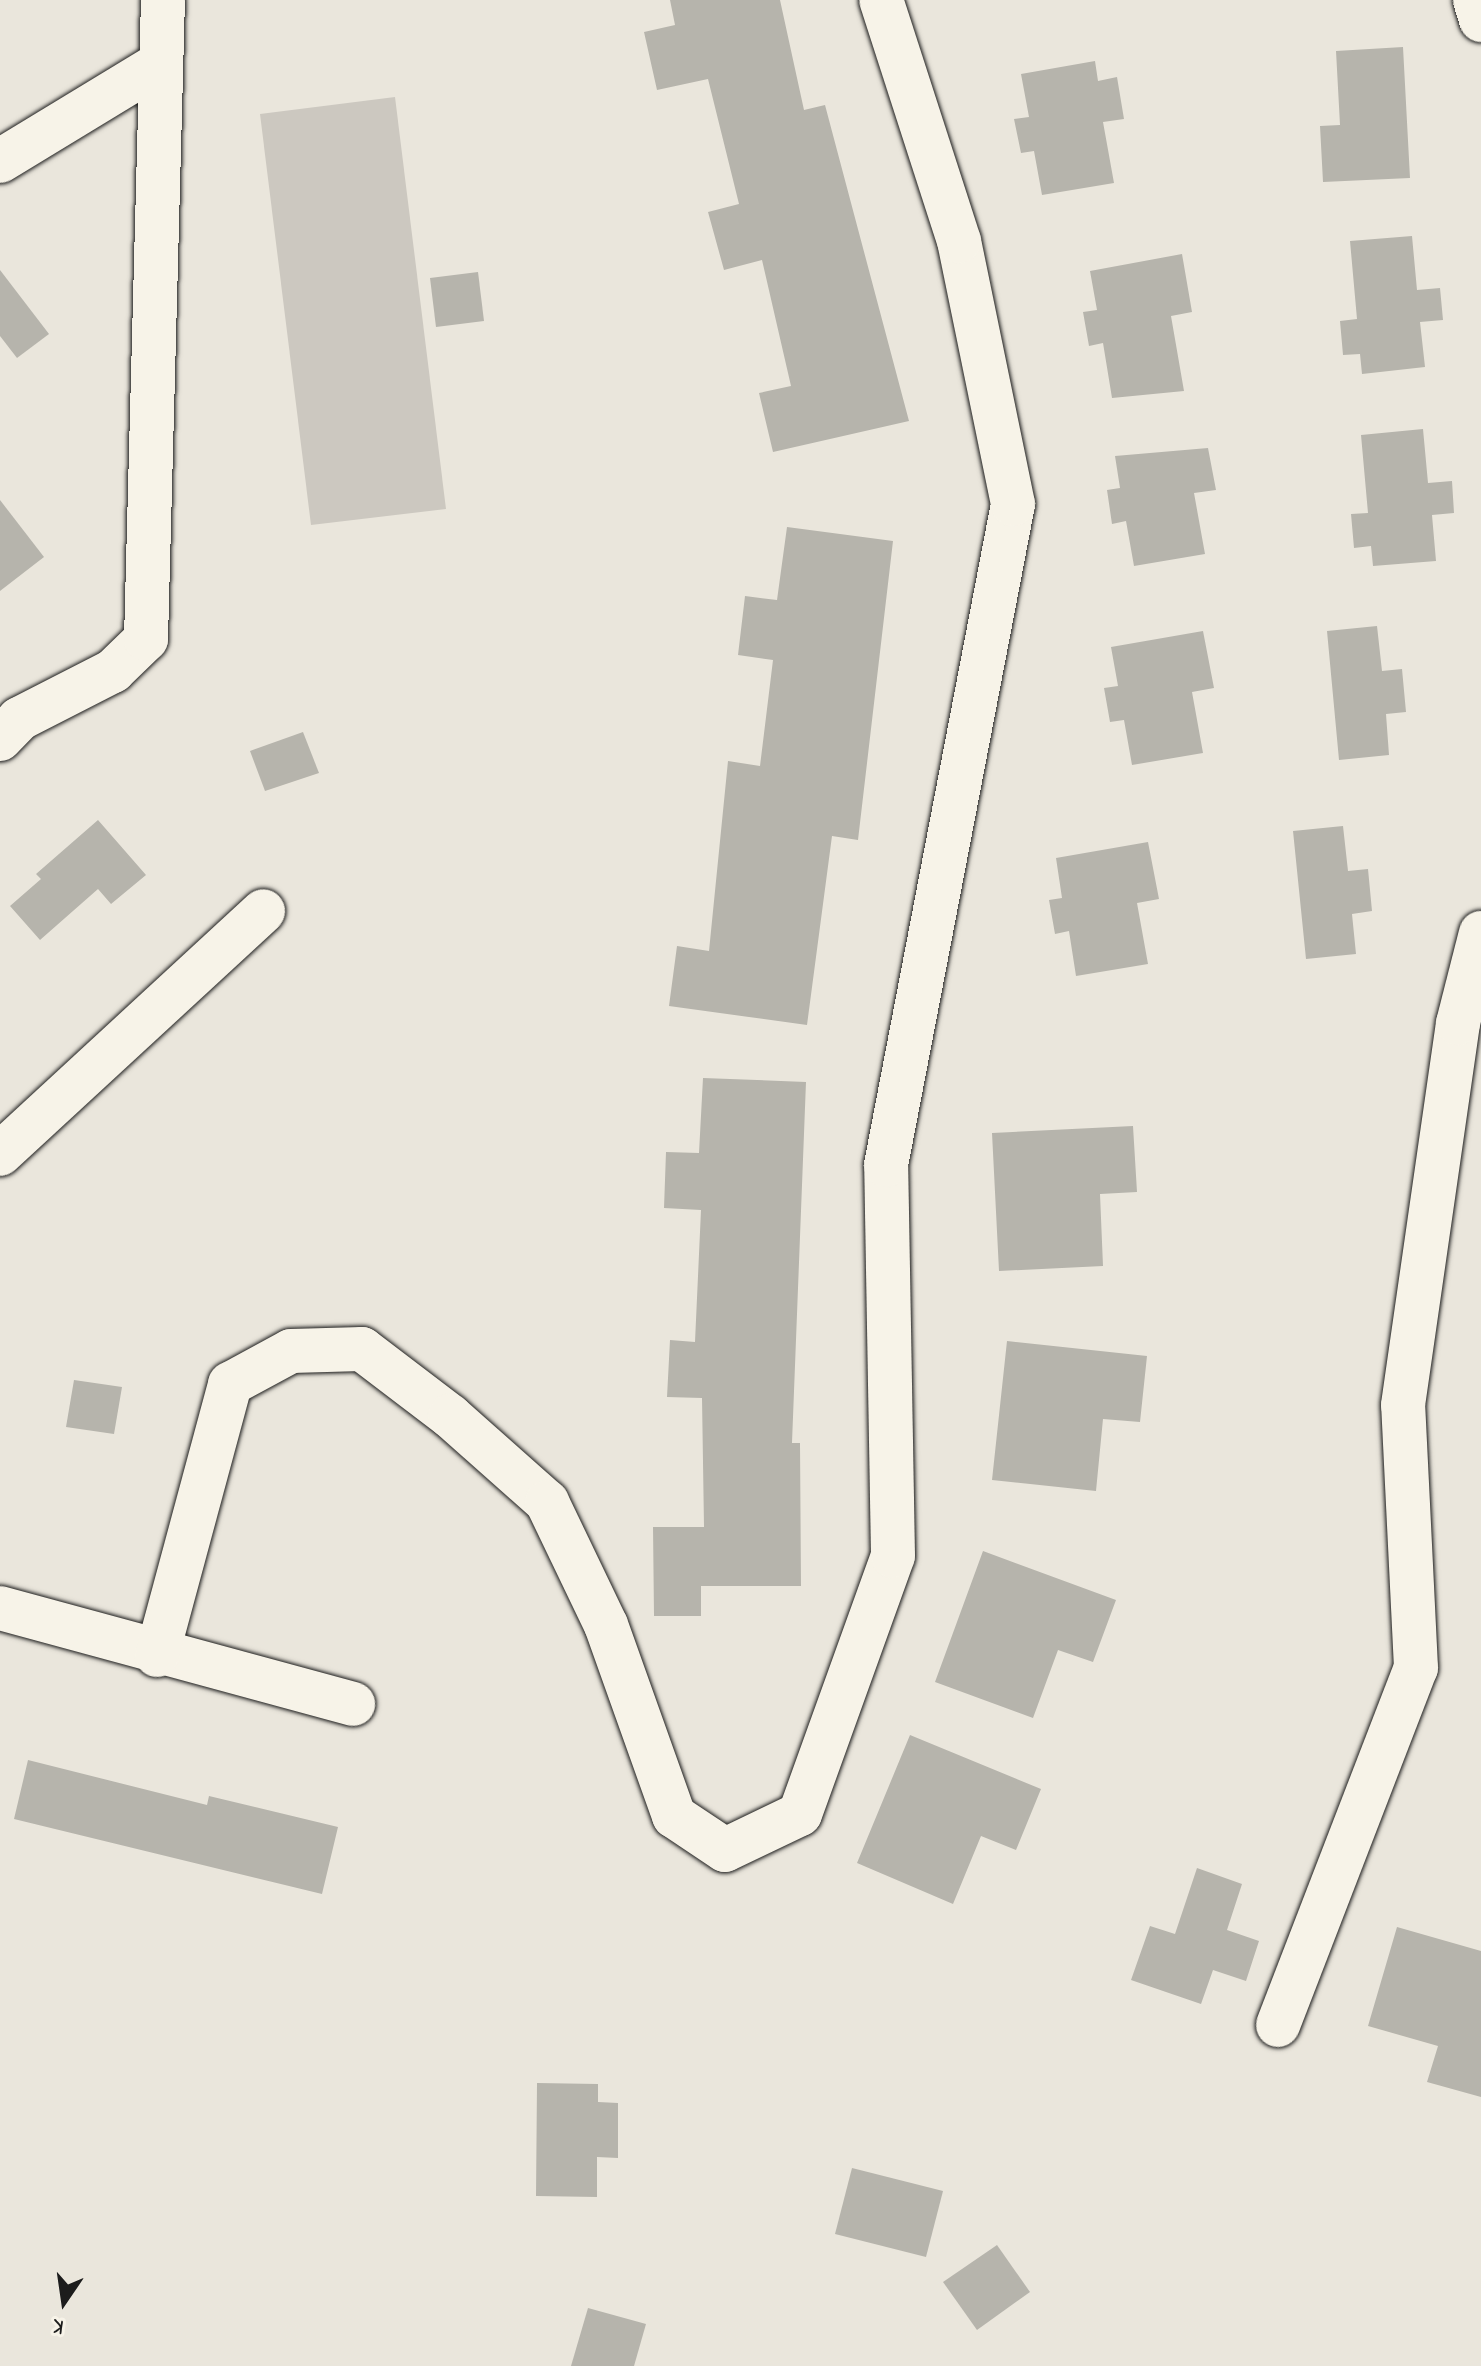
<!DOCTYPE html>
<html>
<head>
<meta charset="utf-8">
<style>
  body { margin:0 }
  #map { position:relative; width:1481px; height:2366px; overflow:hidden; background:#eae6dc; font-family:"Indie Flower",sans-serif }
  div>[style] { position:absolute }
  .green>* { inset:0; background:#ccc8c0 }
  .building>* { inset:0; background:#b6b4ac }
  .roads { filter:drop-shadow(0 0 2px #1c1c1c) drop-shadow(0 0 2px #1c1c1c) }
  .street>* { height:44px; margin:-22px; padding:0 22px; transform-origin:22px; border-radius:22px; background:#f7f3e8 }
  span { translate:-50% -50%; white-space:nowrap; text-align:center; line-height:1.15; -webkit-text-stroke:7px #f7f3e8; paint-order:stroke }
  .north { position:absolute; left:24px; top:2262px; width:80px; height:80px; -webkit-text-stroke:6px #f7f3e8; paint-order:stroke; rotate:193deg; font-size:22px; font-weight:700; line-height:32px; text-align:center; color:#1c1c1c }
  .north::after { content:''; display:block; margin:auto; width:28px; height:36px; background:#1c1c1c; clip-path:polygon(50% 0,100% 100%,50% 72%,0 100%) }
</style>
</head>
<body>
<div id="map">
  <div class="green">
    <i style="clip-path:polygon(395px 97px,446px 509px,311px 525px,260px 114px)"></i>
  </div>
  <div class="building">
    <i style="clip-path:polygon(670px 0,780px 0,804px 110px,825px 105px,909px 421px,773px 452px,759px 393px,791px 386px,762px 260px,724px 270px,708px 212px,739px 204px,708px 79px,657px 90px,644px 32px,675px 25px)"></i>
    <i style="clip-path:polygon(1403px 47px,1410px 178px,1323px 182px,1320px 126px,1340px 125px,1336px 51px)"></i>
    <i style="clip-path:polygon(1095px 61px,1098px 81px,1117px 77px,1124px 119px,1103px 122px,1114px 183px,1042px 195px,1034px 151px,1021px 153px,1014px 119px,1029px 117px,1021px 74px)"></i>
    <i style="clip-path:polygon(1412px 236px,1417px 290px,1440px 288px,1443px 320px,1420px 322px,1425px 367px,1362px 374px,1360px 354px,1343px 355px,1340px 321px,1357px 319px,1350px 241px)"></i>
    <i style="clip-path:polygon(1182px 254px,1192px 312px,1171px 316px,1184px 391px,1112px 398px,1103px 343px,1089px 346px,1083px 312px,1097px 310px,1090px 271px)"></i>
    <i style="clip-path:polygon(0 270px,49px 334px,17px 358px,0 336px)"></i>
    <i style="clip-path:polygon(478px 272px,484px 321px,436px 327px,430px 278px)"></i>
    <i style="clip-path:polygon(1423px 429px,1428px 483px,1452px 481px,1454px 513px,1432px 515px,1436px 561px,1373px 566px,1371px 546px,1354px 548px,1351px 514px,1368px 513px,1361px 435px)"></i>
    <i style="clip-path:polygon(1208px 448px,1216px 490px,1194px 493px,1205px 554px,1134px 566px,1126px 521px,1112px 524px,1107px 490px,1120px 488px,1115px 456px)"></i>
    <i style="clip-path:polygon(0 500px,44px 557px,0 591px)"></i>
    <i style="clip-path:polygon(787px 527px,893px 541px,858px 840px,832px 836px,807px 1025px,669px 1006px,677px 946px,709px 951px,728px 761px,760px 766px,773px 660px,738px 655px,745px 596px,777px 600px)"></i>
    <i style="clip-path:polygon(1377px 626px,1382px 671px,1402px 669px,1406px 712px,1386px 714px,1389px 755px,1339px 760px,1327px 631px)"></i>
    <i style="clip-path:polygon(1203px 631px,1214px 688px,1192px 692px,1203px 753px,1132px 765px,1124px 720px,1110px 722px,1104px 688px,1118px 686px,1111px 647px)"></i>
    <i style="clip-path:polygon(303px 732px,319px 773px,265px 791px,250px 751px)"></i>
    <i style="clip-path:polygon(98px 820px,146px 875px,111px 904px,98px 889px,40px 940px,10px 906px,41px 879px,36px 874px)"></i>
    <i style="clip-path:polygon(1343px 826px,1348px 871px,1368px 869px,1372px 911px,1352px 914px,1356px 954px,1306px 959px,1293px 831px)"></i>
    <i style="clip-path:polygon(1148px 842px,1159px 899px,1137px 903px,1148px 964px,1076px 976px,1069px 931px,1055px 934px,1049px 900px,1062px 898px,1056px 858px)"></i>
    <i style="clip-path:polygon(703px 1078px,806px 1082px,792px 1443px,800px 1443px,801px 1586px,701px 1586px,701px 1616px,654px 1616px,653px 1527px,704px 1527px,702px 1398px,667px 1397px,670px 1340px,695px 1342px,701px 1210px,664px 1208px,666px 1152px,699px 1153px)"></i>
    <i style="clip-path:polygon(1133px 1126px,1137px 1192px,1100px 1194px,1103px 1266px,999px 1271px,992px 1133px)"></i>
    <i style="clip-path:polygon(1007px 1341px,1147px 1356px,1140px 1422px,1103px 1419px,1096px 1491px,992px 1480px)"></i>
    <i style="clip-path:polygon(74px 1380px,122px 1387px,114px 1434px,66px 1427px)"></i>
    <i style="clip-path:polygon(983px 1551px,1116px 1600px,1093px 1662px,1058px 1650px,1033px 1718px,935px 1682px)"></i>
    <i style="clip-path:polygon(910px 1735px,1041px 1789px,1016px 1850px,981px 1836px,953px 1904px,857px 1863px)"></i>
    <i style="clip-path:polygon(28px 1760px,207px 1805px,209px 1796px,338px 1827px,322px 1894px,14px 1819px)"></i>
    <i style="clip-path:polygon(1197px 1868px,1242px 1884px,1227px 1930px,1259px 1941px,1246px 1981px,1213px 1970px,1201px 2004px,1131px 1980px,1150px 1926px,1175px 1934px)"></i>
    <i style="clip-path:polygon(1397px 1927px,1481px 1951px,1481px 2097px,1427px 2082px,1438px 2046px,1368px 2026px)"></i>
    <i style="clip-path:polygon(537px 2083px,598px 2084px,598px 2102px,618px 2103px,618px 2158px,597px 2157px,597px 2197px,536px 2196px)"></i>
    <i style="clip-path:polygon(852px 2168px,943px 2191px,926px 2257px,835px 2234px)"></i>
    <i style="clip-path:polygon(997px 2245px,1030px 2292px,977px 2330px,943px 2282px)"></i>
    <i style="clip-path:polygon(588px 2308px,646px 2324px,634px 2366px,571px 2366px)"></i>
  </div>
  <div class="roads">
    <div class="street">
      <i style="left:1475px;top:0;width:21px;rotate:73deg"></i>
      <i style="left:0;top:161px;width:185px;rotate:-31.3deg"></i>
      <i style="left:0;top:739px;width:28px;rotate:-46deg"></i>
      <i style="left:19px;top:719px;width:106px;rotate:-27.1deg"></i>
      <i style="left:113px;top:671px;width:46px;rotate:-44.1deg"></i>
      <i style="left:146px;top:639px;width:639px;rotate:-88.48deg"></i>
      <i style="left:0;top:1154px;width:358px;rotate:-42.7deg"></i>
      <i style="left:0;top:1608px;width:366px;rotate:15.2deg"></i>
      <i style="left:157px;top:1655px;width:281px;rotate:-74.9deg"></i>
      <i style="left:230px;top:1384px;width:69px;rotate:-28.4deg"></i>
      <i style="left:291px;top:1351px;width:71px;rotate:-1.6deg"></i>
      <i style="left:362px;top:1349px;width:111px;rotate:37.3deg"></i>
      <i style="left:450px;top:1416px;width:130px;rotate:41.6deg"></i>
      <i style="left:547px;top:1502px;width:136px;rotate:64.4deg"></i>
      <i style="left:606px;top:1625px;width:203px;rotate:70.4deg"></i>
      <i style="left:674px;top:1816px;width:61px;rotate:33.7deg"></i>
      <i style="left:725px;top:1850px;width:83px;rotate:-25.6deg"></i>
      <i style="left:800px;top:1814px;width:274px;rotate:-70.2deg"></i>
      <i style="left:893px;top:1556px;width:391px;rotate:-91deg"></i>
      <i style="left:886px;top:1165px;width:673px;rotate:-79.12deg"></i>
      <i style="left:1013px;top:504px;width:268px;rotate:-101.6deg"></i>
      <i style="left:959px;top:241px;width:253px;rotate:-107.9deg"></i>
      <i style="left:1278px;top:2025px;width:383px;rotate:-68.9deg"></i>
      <i style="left:1416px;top:1668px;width:263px;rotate:-92.8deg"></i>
      <i style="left:1403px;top:1405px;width:386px;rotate:-81.8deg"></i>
      <i style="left:1458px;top:1023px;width:93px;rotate:-75.7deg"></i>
    </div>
  </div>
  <div class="north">K</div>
</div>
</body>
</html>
